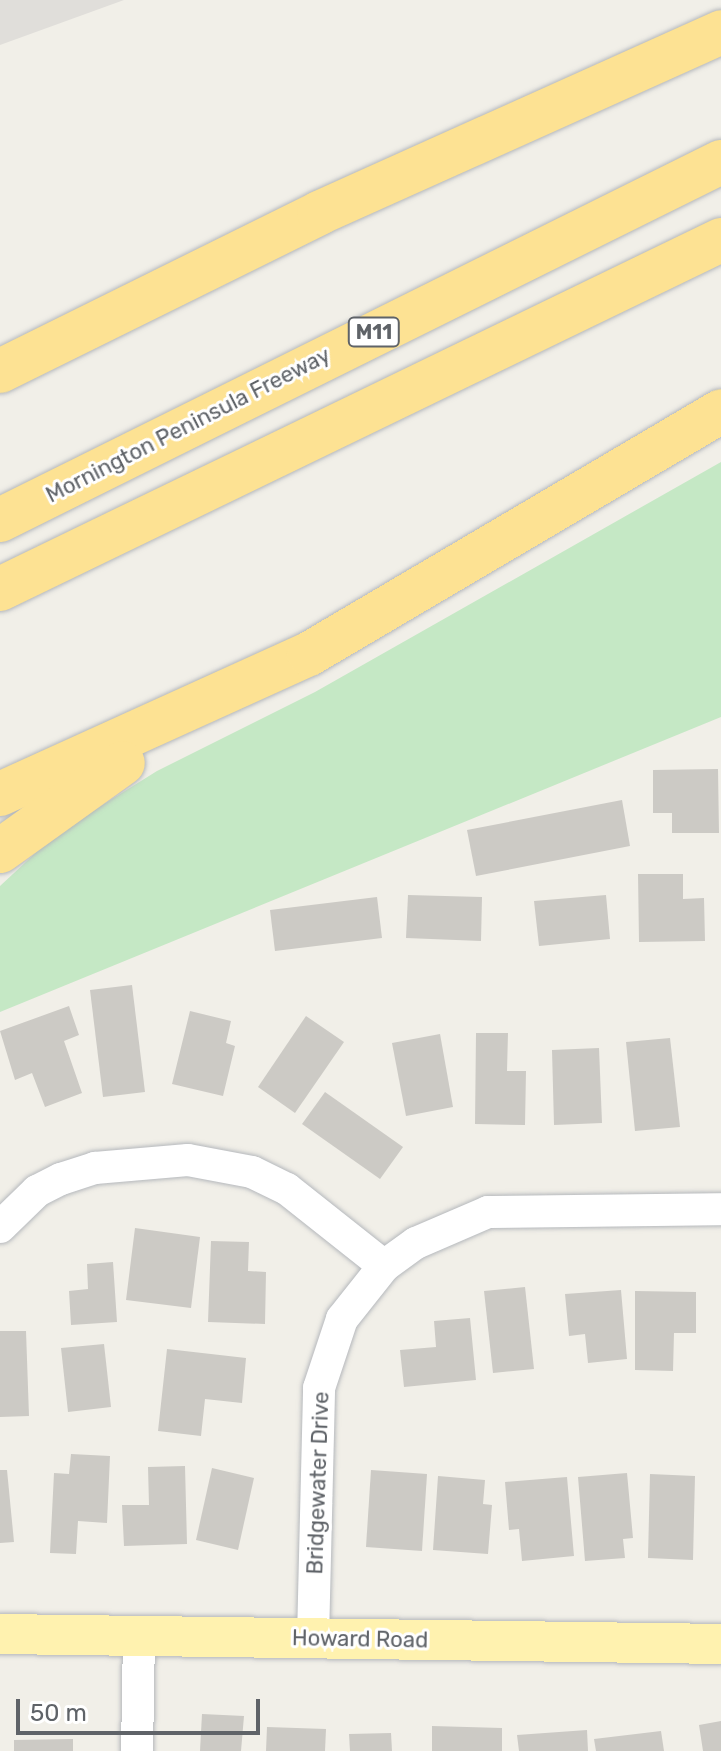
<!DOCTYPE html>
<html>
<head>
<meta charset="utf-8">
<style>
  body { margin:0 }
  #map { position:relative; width:721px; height:1751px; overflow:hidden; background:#f1efe8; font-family:Rubik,sans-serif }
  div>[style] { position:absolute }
  .industrial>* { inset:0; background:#e0deda }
  .green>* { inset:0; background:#c5e8c5 }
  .building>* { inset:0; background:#cccac5 }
  .roads { filter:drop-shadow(0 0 2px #b5b8bc) drop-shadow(0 0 2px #b5b8bc) }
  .minor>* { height:32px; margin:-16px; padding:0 16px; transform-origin:16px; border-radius:16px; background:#fff }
  .major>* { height:40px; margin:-20px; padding:0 20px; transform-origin:20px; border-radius:20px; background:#fff2af }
  .highway>* { height:44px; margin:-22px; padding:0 22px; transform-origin:22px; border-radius:22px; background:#fde293 }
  span { translate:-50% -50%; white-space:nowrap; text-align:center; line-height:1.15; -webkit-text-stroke:6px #fff; paint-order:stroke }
  .shield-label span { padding:2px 6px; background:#fff; border:2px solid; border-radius:6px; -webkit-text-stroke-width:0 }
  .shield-label { font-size:20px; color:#5f6368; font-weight:700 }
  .street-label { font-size:22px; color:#5f6368 }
  .scale { position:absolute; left:16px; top:1699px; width:244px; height:36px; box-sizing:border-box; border:4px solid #5f6368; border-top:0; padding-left:10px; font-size:24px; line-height:28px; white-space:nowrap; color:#5f6368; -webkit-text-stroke:6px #fff; paint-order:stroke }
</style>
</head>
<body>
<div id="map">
  <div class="industrial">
    <i style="clip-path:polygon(0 0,124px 0,0 45px)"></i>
  </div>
  <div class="green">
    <i style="clip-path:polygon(721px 462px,721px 717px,0 1012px,0 886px,56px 834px,157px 771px,315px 692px)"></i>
  </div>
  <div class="building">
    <i style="clip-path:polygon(718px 769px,719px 833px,672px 833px,672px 813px,653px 813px,653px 770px)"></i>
    <i style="clip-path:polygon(622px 800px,630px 846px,476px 876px,467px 830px)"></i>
    <i style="clip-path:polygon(638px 874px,683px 874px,683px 899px,704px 898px,705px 941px,639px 942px)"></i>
    <i style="clip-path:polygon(408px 895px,482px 897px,481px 941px,406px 938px)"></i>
    <i style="clip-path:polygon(606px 895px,610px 939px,539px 946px,534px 901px)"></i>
    <i style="clip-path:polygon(377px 897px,382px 938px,275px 951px,270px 910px)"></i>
    <i style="clip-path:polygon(132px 985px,145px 1092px,103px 1097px,90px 990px)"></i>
    <i style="clip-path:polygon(69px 1006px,79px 1035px,64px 1041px,82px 1093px,45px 1107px,32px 1073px,15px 1080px,0 1031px)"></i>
    <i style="clip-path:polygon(190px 1011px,231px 1021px,226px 1043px,235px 1046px,223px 1096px,172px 1084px)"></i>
    <i style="clip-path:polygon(306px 1016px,344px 1042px,295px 1113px,258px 1087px)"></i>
    <i style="clip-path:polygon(476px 1033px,508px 1033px,507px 1071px,526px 1071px,525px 1125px,475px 1124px)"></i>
    <i style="clip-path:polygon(440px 1034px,453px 1107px,406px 1116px,392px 1043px)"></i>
    <i style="clip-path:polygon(670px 1038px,680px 1127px,635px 1131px,626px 1042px)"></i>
    <i style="clip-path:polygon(599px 1048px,602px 1123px,554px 1125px,552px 1050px)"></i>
    <i style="clip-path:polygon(325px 1092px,403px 1147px,380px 1179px,302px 1124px)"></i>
    <i style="clip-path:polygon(135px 1228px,200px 1237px,191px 1308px,126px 1300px)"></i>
    <i style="clip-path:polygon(211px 1241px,249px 1242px,248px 1271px,266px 1272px,265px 1324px,208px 1322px)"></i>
    <i style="clip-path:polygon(113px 1262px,117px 1322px,71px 1325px,69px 1291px,88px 1289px,87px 1264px)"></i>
    <i style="clip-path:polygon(525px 1287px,534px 1369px,493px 1373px,484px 1291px)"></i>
    <i style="clip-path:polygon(621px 1290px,627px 1359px,588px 1363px,585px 1334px,569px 1336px,565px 1294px)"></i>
    <i style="clip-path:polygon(635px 1291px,696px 1292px,696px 1333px,674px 1333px,673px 1371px,635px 1370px)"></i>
    <i style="clip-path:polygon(470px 1318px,476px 1380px,404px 1387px,400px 1350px,436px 1347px,434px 1321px)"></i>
    <i style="clip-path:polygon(0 1331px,26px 1331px,29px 1416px,0 1417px)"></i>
    <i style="clip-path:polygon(104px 1344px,111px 1407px,68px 1412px,61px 1348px)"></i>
    <i style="clip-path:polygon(167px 1349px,246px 1358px,242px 1403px,205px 1399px,201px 1436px,158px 1431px)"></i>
    <i style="clip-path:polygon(71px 1454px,110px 1456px,107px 1523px,78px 1521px,76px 1554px,50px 1553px,54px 1473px,69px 1474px)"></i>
    <i style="clip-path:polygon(185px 1466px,187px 1544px,124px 1546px,122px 1505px,149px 1505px,148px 1467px)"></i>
    <i style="clip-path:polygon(212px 1468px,254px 1478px,238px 1550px,196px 1540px)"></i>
    <i style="clip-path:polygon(0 1470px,7px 1470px,14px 1542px,0 1543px)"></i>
    <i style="clip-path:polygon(371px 1470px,427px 1474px,422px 1551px,366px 1547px)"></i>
    <i style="clip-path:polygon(627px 1473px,633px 1538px,623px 1539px,625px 1558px,585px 1561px,578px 1477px)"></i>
    <i style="clip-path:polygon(650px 1474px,695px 1476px,693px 1560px,648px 1558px)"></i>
    <i style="clip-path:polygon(438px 1476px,485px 1480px,483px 1504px,492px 1505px,488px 1554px,433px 1550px)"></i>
    <i style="clip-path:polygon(567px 1477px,574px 1556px,522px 1561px,519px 1529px,509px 1530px,505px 1482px)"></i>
    <i style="clip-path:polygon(202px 1714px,244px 1716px,241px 1751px,200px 1751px)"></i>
    <i style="clip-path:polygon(721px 1721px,721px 1751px,703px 1751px,699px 1725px)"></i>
    <i style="clip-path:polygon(432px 1726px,502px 1728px,502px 1751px,432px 1751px)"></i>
    <i style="clip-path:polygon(267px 1727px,326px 1729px,325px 1751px,266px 1751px)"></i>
    <i style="clip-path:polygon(587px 1730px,588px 1751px,519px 1751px,517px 1735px)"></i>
    <i style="clip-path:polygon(661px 1731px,664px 1751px,596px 1751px,594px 1739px)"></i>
    <i style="clip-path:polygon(391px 1733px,392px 1751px,350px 1751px,349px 1734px)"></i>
    <i style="clip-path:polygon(73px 1739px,73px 1751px,14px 1751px,14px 1740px)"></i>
  </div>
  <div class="roads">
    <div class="minor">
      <i style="left:0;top:1227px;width:52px;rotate:-44.2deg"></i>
      <i style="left:37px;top:1191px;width:27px;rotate:-27deg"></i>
      <i style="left:61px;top:1179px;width:36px;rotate:-18deg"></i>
      <i style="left:95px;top:1168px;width:93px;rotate:-4.9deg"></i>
      <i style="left:188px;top:1160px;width:65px;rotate:10.6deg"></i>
      <i style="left:252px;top:1172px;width:39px;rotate:26deg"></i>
      <i style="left:287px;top:1189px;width:124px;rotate:38.4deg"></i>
      <i style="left:313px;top:1638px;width:250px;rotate:-88.6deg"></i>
      <i style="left:319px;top:1388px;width:73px;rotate:-71.6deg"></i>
      <i style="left:342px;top:1319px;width:68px;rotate:-51.6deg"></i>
      <i style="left:384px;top:1266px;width:39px;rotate:-36deg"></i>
      <i style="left:416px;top:1243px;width:78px;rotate:-23.3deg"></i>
      <i style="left:488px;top:1212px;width:233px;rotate:-0.7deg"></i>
      <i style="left:137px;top:1751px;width:114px;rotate:-89deg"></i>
    </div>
    <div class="major">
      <i style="left:0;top:1634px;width:721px;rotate:0.79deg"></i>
    </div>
    <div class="highway">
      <i style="left:0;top:371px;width:356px;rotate:-26.3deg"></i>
      <i style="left:319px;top:213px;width:441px;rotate:-24.2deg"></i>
      <i style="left:0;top:520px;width:805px;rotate:-26.41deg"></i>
      <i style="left:0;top:589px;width:801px;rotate:-25.83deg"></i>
      <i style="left:0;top:794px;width:339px;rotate:-24.4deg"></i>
      <i style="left:309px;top:654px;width:478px;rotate:-30.5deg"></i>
      <i style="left:0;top:851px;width:151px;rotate:-35.6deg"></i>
    </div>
  </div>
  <div class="shield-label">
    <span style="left:374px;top:332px">M11</span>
  </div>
  <div class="street-label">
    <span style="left:188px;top:425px;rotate:-27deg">Mornington Peninsula Freeway</span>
    <span style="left:318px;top:1483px;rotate:-88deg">Bridgewater Drive</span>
    <span style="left:360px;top:1639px;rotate:1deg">Howard Road</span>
  </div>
  <div class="scale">50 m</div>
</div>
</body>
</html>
